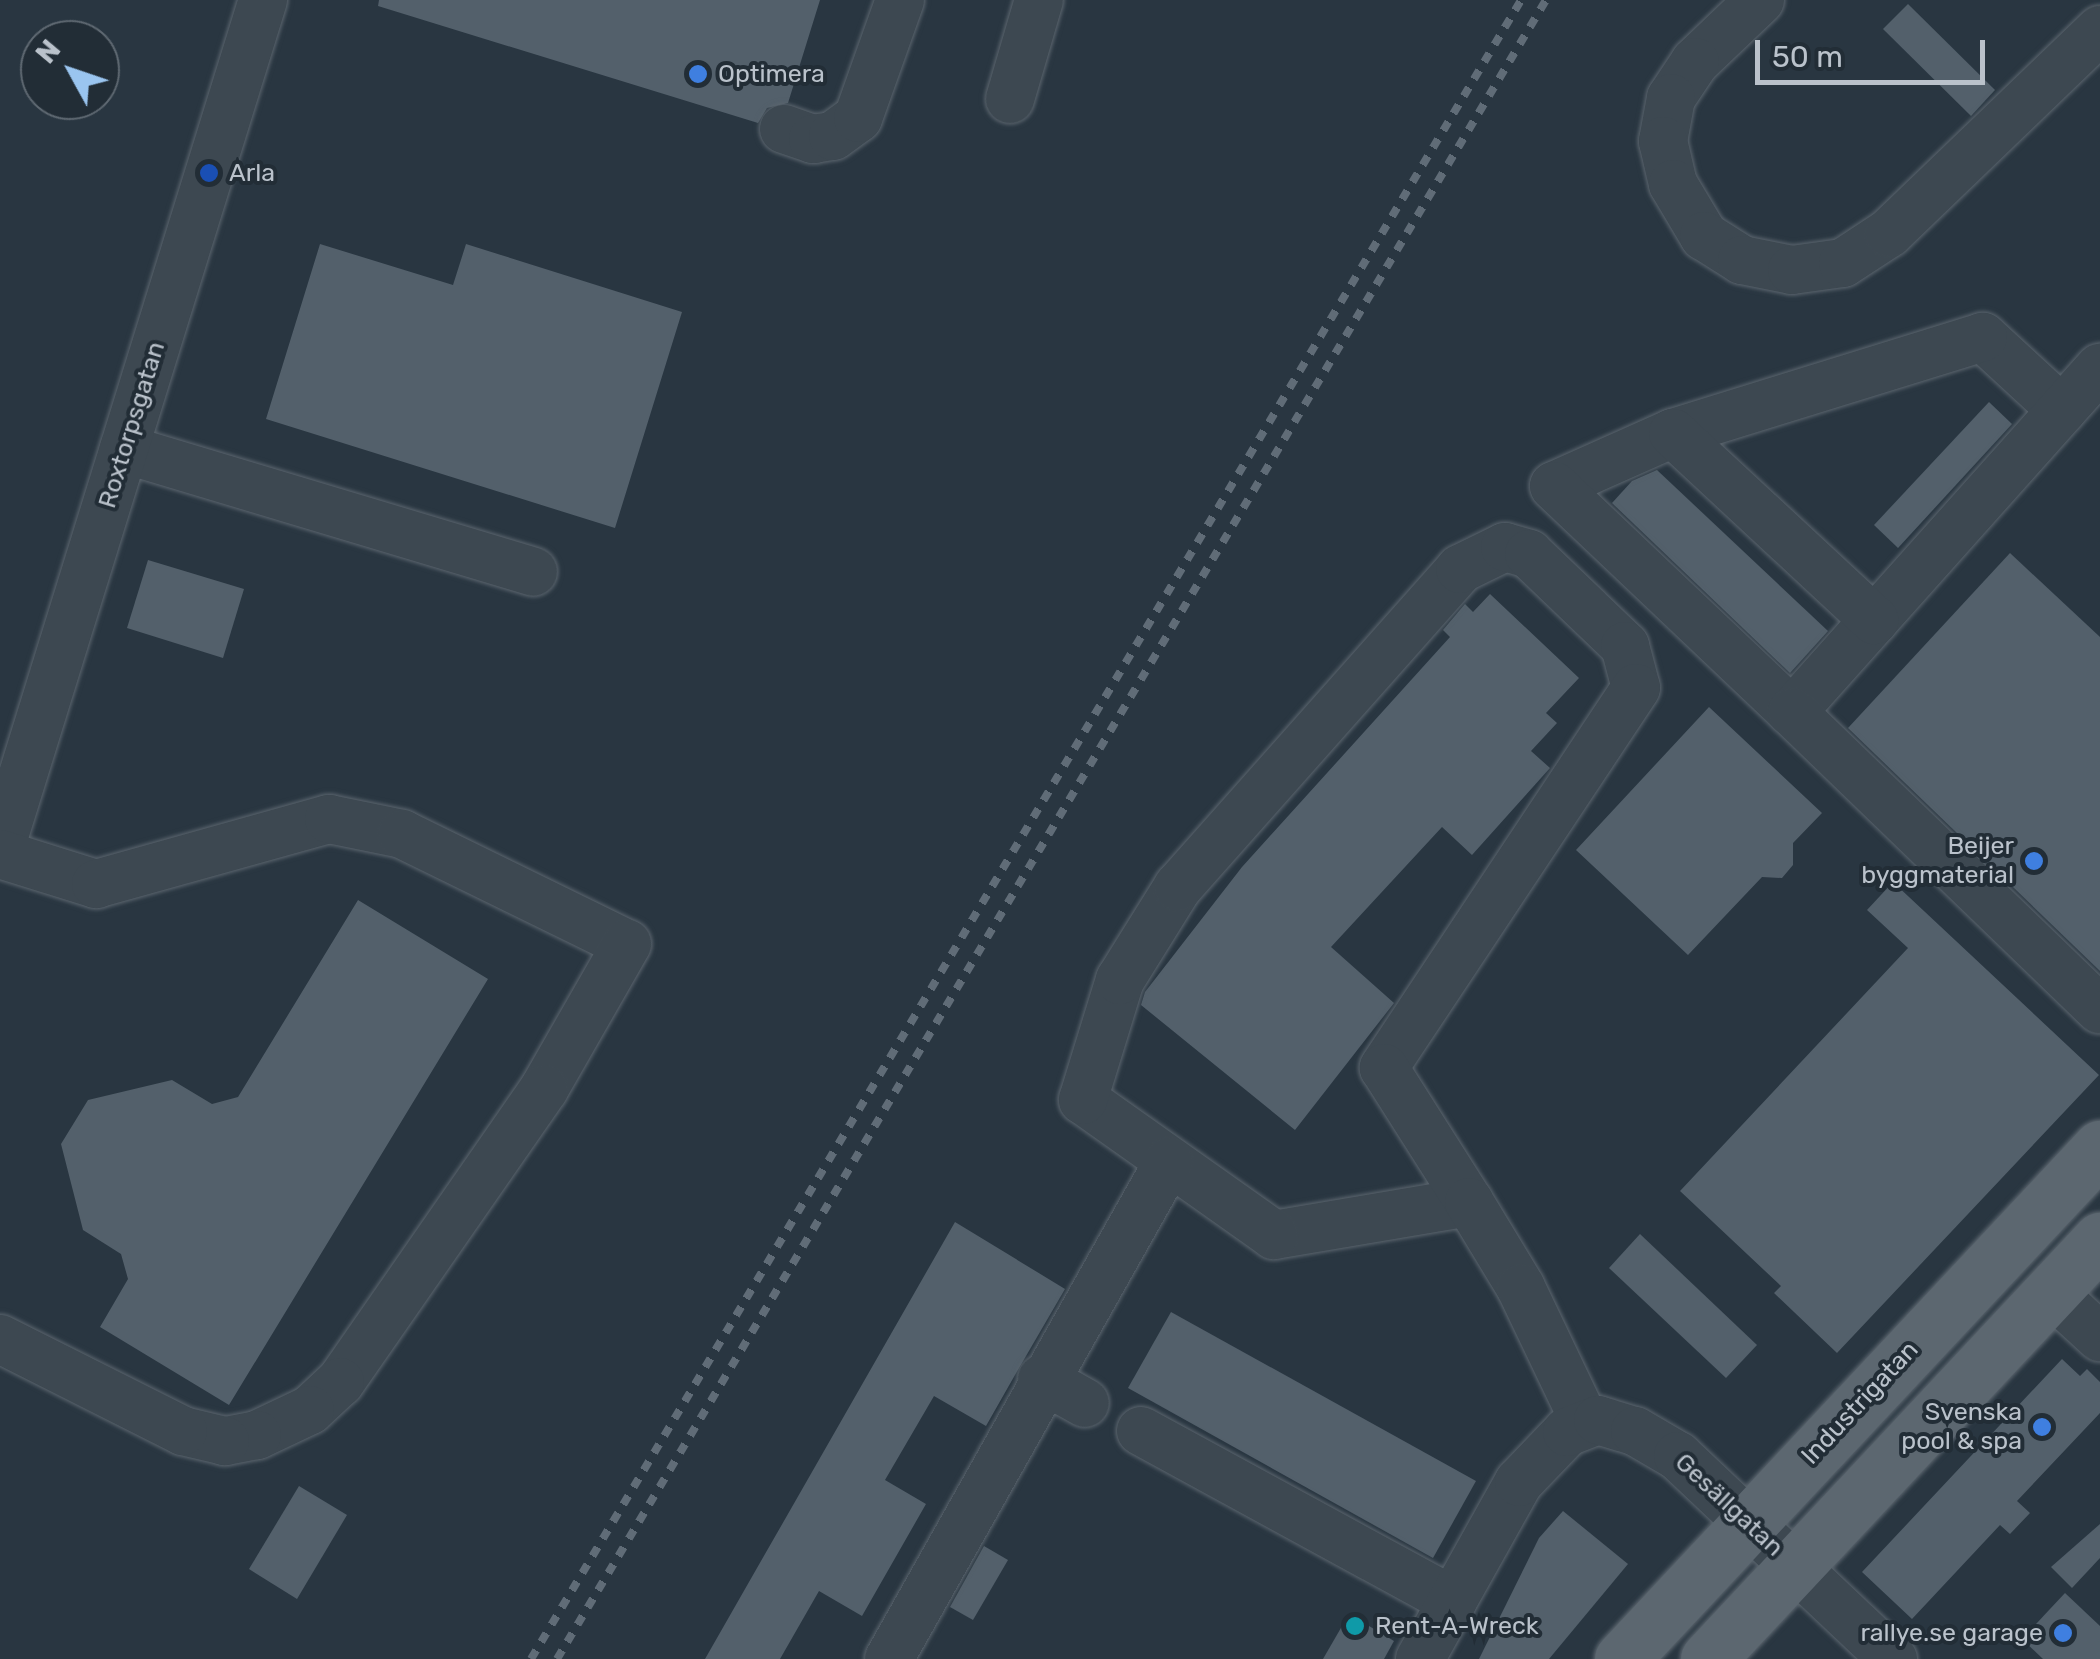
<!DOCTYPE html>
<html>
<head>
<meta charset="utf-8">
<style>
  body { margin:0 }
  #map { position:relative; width:2100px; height:1659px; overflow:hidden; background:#293641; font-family:Rubik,sans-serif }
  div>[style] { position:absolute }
  .building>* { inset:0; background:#53606b }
  .roads { filter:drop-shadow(0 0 2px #5b656e) drop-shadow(0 0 2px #5b656e) }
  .minor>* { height:48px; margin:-24px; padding:0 24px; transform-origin:24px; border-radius:24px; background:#3d4851 }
  .major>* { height:55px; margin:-27.5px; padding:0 27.5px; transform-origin:27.5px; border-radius:27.5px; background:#5c6770 }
  .rail>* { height:8px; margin-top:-4px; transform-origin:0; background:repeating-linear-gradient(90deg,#606c77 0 10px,transparent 0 20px) }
  .dots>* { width:28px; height:28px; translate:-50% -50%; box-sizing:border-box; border:5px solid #222d36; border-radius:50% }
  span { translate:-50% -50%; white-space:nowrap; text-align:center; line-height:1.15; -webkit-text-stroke:8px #222d36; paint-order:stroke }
  .poi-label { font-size:25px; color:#bac2cb }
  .left { translate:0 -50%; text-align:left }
  .right { translate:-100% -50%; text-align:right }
  .street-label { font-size:25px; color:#bac2cb }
  .north { position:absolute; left:20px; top:20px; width:100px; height:100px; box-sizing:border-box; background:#222d36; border:2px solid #5f6972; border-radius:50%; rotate:310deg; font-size:28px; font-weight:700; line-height:40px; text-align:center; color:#bac2cb }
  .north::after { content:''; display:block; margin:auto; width:35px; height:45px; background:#9ac5f0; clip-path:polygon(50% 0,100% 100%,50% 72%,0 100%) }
  .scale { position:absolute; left:1755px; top:40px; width:230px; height:45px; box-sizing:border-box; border:5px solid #bac2cb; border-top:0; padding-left:12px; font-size:30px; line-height:35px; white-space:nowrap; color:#bac2cb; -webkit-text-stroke:8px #222d36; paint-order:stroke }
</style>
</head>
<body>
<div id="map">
  <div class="building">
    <i style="clip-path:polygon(379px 0,820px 0,788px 103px,767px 108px,758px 123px,378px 6px)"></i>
    <i style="clip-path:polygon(1908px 4px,1995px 90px,1971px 116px,1883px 29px)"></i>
    <i style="clip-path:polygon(320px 244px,453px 285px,466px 244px,682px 312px,615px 528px,266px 419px)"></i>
    <i style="clip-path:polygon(1989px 402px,2012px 424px,1898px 548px,1874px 525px)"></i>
    <i style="clip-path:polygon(1657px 470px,1828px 631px,1790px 673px,1612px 503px,1632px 481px)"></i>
    <i style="clip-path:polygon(2010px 553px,2100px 637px,2100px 971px,1848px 728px)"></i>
    <i style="clip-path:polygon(148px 560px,244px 589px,223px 658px,127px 628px)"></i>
    <i style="clip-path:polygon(1490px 594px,1579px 678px,1546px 713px,1557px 723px,1531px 751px,1550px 768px,1472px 855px,1442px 827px,1331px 947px,1394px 1003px,1295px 1130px,1141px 1005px,1145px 992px,1242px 867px,1450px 637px,1443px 630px,1465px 604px,1473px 612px)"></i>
    <i style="clip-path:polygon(1709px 707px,1822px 813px,1793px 843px,1793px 865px,1782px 878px,1762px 877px,1688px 955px,1576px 850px)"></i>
    <i style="clip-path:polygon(1893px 882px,2099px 1075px,1837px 1353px,1774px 1293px,1781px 1286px,1680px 1191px,1908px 948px,1867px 910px)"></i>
    <i style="clip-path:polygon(358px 900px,488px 979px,229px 1405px,100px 1327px,128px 1279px,121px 1254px,83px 1230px,61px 1144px,88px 1100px,172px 1080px,212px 1104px,238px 1097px)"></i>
    <i style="clip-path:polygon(955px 1222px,1065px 1289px,1015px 1375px,986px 1426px,934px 1396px,885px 1480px,926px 1504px,862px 1616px,819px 1591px,780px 1659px,705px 1659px)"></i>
    <i style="clip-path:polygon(1640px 1234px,1757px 1345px,1726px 1378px,1609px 1268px)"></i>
    <i style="clip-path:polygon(1171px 1312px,1476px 1481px,1433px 1558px,1128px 1388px)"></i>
    <i style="clip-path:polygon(2062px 1359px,2080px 1376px,2087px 1369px,2100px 1382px,2100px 1413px,2017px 1501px,2030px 1513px,2010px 1534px,2000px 1525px,1912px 1619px,1862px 1572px)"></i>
    <i style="clip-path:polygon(299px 1486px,347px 1515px,297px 1599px,249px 1569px)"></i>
    <i style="clip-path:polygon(1563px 1511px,1628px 1564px,1549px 1659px,1479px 1659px,1539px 1538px)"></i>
    <i style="clip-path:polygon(2100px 1524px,2100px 1558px,2072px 1588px,2051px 1567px)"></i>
    <i style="clip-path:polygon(984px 1546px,1008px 1560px,973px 1620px,950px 1607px)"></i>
    <i style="clip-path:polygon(2065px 1593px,2100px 1626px,2100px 1659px,2043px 1659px,2022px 1639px)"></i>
    <i style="clip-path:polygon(1349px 1614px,1394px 1641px,1384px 1659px,1323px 1659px)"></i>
  </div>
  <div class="roads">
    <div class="minor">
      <i style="left:1760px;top:0;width:90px;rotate:136.4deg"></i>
      <i style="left:1695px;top:62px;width:43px;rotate:123.7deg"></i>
      <i style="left:1671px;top:98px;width:44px;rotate:100.5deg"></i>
      <i style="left:1663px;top:141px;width:44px;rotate:76.9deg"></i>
      <i style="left:1673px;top:184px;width:61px;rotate:59.2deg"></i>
      <i style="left:1704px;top:236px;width:45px;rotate:32.3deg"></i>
      <i style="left:1742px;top:260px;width:51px;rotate:11.3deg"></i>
      <i style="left:1792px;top:270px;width:51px;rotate:-7.8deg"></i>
      <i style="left:1843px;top:263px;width:55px;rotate:-33.1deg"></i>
      <i style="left:1889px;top:233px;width:293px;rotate:-43.9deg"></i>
      <i style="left:1010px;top:99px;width:103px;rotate:-73.7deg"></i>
      <i style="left:784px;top:129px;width:31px;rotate:19deg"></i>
      <i style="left:813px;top:139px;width:20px;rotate:-9deg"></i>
      <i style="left:833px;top:136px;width:31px;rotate:-36deg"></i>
      <i style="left:858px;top:118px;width:125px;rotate:-70.4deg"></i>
      <i style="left:2062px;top:410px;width:108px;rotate:-137.3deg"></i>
      <i style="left:1983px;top:337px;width:325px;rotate:162.8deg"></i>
      <i style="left:1673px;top:433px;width:130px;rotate:156deg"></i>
      <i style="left:1554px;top:486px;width:328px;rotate:43.5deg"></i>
      <i style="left:1792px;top:712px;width:462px;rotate:-48.2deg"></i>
      <i style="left:1673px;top:433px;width:275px;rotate:42.9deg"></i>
      <i style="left:124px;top:449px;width:427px;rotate:16.7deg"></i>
      <i style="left:1792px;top:712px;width:428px;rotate:44deg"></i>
      <i style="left:0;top:849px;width:889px;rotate:-72.79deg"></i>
      <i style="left:0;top:854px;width:101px;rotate:17.4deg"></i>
      <i style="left:96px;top:884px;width:242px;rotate:-15.6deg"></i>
      <i style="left:329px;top:819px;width:75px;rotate:11.6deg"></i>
      <i style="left:402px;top:834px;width:250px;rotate:26.1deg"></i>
      <i style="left:627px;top:944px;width:167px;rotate:119.8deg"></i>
      <i style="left:544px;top:1089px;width:357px;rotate:124.8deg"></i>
      <i style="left:340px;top:1382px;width:41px;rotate:137deg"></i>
      <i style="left:310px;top:1410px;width:59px;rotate:154.7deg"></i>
      <i style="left:257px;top:1435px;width:33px;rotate:169deg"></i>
      <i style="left:225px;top:1441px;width:43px;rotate:-166.6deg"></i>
      <i style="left:183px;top:1431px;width:205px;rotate:-153.3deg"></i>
      <i style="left:1469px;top:1202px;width:198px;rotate:170.4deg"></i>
      <i style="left:1274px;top:1235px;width:234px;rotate:-144.7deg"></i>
      <i style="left:1083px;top:1100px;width:126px;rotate:-72.9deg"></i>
      <i style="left:1120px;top:980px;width:110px;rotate:-58.1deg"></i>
      <i style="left:1178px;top:887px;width:425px;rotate:-48.4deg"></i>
      <i style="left:1460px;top:569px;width:50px;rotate:-26.1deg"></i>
      <i style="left:1505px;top:547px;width:25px;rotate:16deg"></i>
      <i style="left:1529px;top:554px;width:133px;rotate:43.8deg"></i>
      <i style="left:1625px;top:646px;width:43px;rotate:75.3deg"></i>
      <i style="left:1636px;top:688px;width:456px;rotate:123.6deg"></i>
      <i style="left:1384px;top:1068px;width:159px;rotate:57.6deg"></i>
      <i style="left:1469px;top:1202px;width:100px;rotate:58.8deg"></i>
      <i style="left:1521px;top:1288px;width:148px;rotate:64.5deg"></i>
      <i style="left:2051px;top:1292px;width:67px;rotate:42.6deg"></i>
      <i style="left:1042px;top:1379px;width:49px;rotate:29.2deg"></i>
      <i style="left:1141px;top:1431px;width:355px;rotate:28.6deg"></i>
      <i style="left:889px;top:1659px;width:571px;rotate:-60.65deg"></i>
      <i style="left:1420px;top:1659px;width:203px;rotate:-60.8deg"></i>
      <i style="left:1519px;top:1482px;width:69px;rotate:-46.2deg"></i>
      <i style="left:1567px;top:1432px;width:33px;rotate:-21deg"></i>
      <i style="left:1598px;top:1420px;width:39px;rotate:17deg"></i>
      <i style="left:1635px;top:1431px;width:50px;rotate:30.2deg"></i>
      <i style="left:1678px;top:1456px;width:296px;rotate:43.4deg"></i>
    </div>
    <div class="major">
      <i style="left:1622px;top:1659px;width:700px;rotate:-46.91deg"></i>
      <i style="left:1708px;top:1659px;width:574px;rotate:-46.91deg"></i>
    </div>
  </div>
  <div class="rail">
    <i style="left:531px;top:1659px;width:1932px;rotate:-59.17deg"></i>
    <i style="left:557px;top:1659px;width:1931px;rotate:-59.2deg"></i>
  </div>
  <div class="dots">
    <i style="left:698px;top:74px;background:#3f7fe0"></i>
    <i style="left:209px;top:173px;background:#1a4fb4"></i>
    <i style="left:2034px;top:861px;background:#3f7fe0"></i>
    <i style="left:2042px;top:1427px;background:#3f7fe0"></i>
    <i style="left:1355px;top:1626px;background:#0f9aa8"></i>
    <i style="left:2063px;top:1633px;background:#3f7fe0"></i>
  </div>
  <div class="poi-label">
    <span class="left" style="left:718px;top:74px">Optimera</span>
    <span class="left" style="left:229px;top:173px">Arla</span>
    <span class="right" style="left:2014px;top:861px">Beijer<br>byggmaterial</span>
    <span class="right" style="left:2022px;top:1427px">Svenska<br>pool &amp; spa</span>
    <span class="left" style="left:1375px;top:1626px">Rent-A-Wreck</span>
    <span class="right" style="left:2043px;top:1633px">rallye.se garage</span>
  </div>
  <div class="street-label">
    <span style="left:132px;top:425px;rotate:-73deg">Roxtorpsgatan</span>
    <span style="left:1860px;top:1403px;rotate:-47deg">Industrigatan</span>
    <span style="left:1729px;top:1505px;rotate:43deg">Gesällgatan</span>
  </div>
  <div class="north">N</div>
  <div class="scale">50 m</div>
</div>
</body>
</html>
